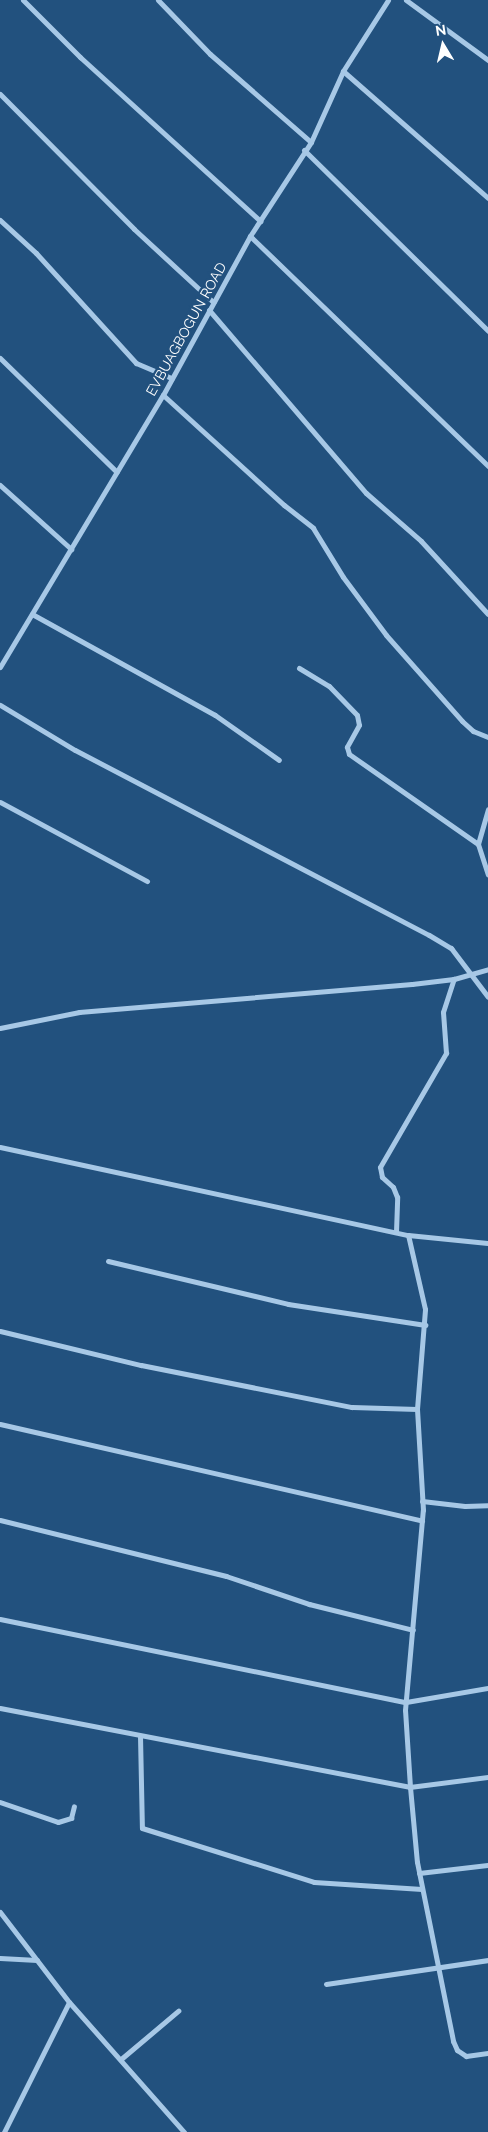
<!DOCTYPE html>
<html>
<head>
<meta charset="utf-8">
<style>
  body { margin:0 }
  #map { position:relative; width:488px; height:2132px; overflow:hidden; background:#22517e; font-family:Raleway,sans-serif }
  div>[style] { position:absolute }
  .street>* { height:5px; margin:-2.5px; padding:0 2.5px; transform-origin:2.5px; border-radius:2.5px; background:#a7c8e6 }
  span { translate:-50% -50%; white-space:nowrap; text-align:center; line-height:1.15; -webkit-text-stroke:4.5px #22517e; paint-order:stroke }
  .street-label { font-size:14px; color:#fff }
  .north { position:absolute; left:418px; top:20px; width:50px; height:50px; -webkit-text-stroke:4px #22517e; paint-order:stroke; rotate:351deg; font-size:14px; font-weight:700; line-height:20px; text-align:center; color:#fff }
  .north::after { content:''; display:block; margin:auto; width:18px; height:22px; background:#fff; clip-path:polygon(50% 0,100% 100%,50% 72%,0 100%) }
</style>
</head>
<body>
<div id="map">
  <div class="street">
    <i style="left:23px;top:0;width:81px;rotate:45deg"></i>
    <i style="left:80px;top:57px;width:244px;rotate:42.3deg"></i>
    <i style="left:158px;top:0;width:75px;rotate:46.1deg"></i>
    <i style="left:210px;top:54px;width:134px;rotate:41.1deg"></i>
    <i style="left:406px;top:0;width:102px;rotate:36.2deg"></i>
    <i style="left:343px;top:71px;width:193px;rotate:41.2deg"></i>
    <i style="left:0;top:94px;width:190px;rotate:45.2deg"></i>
    <i style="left:134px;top:229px;width:108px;rotate:42.7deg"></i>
    <i style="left:304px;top:150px;width:258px;rotate:44.5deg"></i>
    <i style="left:0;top:220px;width:49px;rotate:42.5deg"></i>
    <i style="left:36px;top:253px;width:149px;rotate:47.7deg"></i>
    <i style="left:136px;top:363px;width:39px;rotate:23deg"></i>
    <i style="left:250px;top:236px;width:331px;rotate:44deg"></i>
    <i style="left:209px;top:310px;width:241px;rotate:49.4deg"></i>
    <i style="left:366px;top:493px;width:73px;rotate:41.1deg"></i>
    <i style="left:421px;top:541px;width:99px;rotate:47.5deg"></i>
    <i style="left:0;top:358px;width:163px;rotate:44.3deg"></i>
    <i style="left:163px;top:395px;width:164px;rotate:42.3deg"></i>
    <i style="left:284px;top:505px;width:37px;rotate:38deg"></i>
    <i style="left:313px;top:528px;width:57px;rotate:58.5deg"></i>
    <i style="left:343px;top:577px;width:72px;rotate:53.4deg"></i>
    <i style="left:386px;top:635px;width:115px;rotate:48.5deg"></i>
    <i style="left:462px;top:721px;width:15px;rotate:42deg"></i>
    <i style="left:473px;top:731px;width:16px;rotate:22deg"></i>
    <i style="left:0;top:485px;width:96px;rotate:42deg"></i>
    <i style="left:32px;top:614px;width:209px;rotate:28.9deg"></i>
    <i style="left:215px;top:715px;width:78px;rotate:35.1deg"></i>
    <i style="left:0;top:667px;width:317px;rotate:-59.1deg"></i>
    <i style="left:163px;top:395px;width:181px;rotate:-61.3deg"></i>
    <i style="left:250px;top:236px;width:112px;rotate:-57deg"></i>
    <i style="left:311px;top:142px;width:78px;rotate:-65.7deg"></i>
    <i style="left:343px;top:71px;width:84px;rotate:-57.6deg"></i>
    <i style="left:299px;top:668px;width:35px;rotate:31deg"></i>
    <i style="left:329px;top:686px;width:40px;rotate:46deg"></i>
    <i style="left:357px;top:715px;width:10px;rotate:79deg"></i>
    <i style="left:359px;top:725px;width:25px;rotate:119deg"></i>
    <i style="left:347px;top:747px;width:7px;rotate:74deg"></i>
    <i style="left:349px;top:754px;width:157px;rotate:34.9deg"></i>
    <i style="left:478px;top:844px;width:32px;rotate:72deg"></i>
    <i style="left:0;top:705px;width:87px;rotate:31deg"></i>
    <i style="left:75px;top:750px;width:399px;rotate:27.6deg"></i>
    <i style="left:429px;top:935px;width:26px;rotate:31deg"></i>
    <i style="left:451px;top:948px;width:61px;rotate:52.9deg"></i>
    <i style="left:0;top:802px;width:167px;rotate:28.3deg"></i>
    <i style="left:478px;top:844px;width:36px;rotate:-74deg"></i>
    <i style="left:0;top:1028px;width:81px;rotate:-11.4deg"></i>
    <i style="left:79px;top:1012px;width:334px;rotate:-4.8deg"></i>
    <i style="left:412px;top:984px;width:42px;rotate:-6.8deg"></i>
    <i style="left:454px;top:979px;width:35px;rotate:-16deg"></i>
    <i style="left:0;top:1147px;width:417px;rotate:12.2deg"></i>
    <i style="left:408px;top:1235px;width:80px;rotate:5.7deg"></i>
    <i style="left:396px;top:1232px;width:35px;rotate:-88deg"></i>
    <i style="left:397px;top:1197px;width:11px;rotate:-112deg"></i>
    <i style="left:393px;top:1187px;width:15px;rotate:-138deg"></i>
    <i style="left:382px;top:1177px;width:10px;rotate:-101deg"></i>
    <i style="left:380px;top:1167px;width:132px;rotate:-59.9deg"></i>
    <i style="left:446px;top:1053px;width:41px;rotate:-94.2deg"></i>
    <i style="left:443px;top:1012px;width:35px;rotate:-72deg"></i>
    <i style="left:108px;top:1261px;width:185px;rotate:13.4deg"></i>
    <i style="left:288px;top:1304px;width:139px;rotate:8.7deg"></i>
    <i style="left:0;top:1331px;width:145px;rotate:13.6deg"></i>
    <i style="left:141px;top:1365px;width:215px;rotate:11.3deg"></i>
    <i style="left:352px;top:1407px;width:65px;rotate:1.8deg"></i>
    <i style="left:0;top:1424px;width:433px;rotate:12.9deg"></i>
    <i style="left:422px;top:1501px;width:43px;rotate:6.6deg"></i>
    <i style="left:465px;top:1506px;width:23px;rotate:-2deg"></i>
    <i style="left:0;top:1520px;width:233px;rotate:13.9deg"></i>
    <i style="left:226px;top:1576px;width:88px;rotate:18.6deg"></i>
    <i style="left:309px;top:1604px;width:107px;rotate:14deg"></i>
    <i style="left:0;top:1619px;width:414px;rotate:11.6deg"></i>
    <i style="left:406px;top:1702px;width:83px;rotate:-9.7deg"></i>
    <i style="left:0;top:1708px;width:418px;rotate:10.9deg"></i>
    <i style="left:410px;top:1787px;width:77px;rotate:-93.7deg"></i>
    <i style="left:405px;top:1710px;width:201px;rotate:-84.9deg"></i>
    <i style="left:423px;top:1510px;width:101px;rotate:-93.4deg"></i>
    <i style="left:417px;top:1409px;width:100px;rotate:-85.4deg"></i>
    <i style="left:425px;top:1309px;width:76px;rotate:-102.9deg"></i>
    <i style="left:140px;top:1736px;width:92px;rotate:88.8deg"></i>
    <i style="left:142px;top:1828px;width:180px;rotate:17.4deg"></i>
    <i style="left:314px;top:1882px;width:108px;rotate:3.7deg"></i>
    <i style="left:488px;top:1777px;width:79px;rotate:172.7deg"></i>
    <i style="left:410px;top:1787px;width:75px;rotate:84.7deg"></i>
    <i style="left:417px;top:1862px;width:183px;rotate:78.6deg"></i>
    <i style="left:453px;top:2041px;width:10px;rotate:66deg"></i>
    <i style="left:457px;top:2050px;width:11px;rotate:34deg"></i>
    <i style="left:466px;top:2056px;width:22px;rotate:-8deg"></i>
    <i style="left:0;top:1802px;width:61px;rotate:19deg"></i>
    <i style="left:58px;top:1822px;width:14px;rotate:-17deg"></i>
    <i style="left:71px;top:1818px;width:12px;rotate:-76deg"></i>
    <i style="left:419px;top:1873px;width:69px;rotate:-6.6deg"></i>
    <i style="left:0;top:1912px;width:113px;rotate:52.5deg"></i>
    <i style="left:0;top:1958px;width:37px;rotate:3deg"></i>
    <i style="left:326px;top:1984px;width:164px;rotate:-8.4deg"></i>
    <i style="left:121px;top:2059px;width:75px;rotate:-40.1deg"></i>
    <i style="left:4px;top:2132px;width:145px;rotate:-63.4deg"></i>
    <i style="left:69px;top:2002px;width:174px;rotate:48.5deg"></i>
  </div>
  <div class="street-label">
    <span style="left:186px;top:329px;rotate:-61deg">EVBUAGBOGUN ROAD</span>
  </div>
  <div class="north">N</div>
</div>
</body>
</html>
